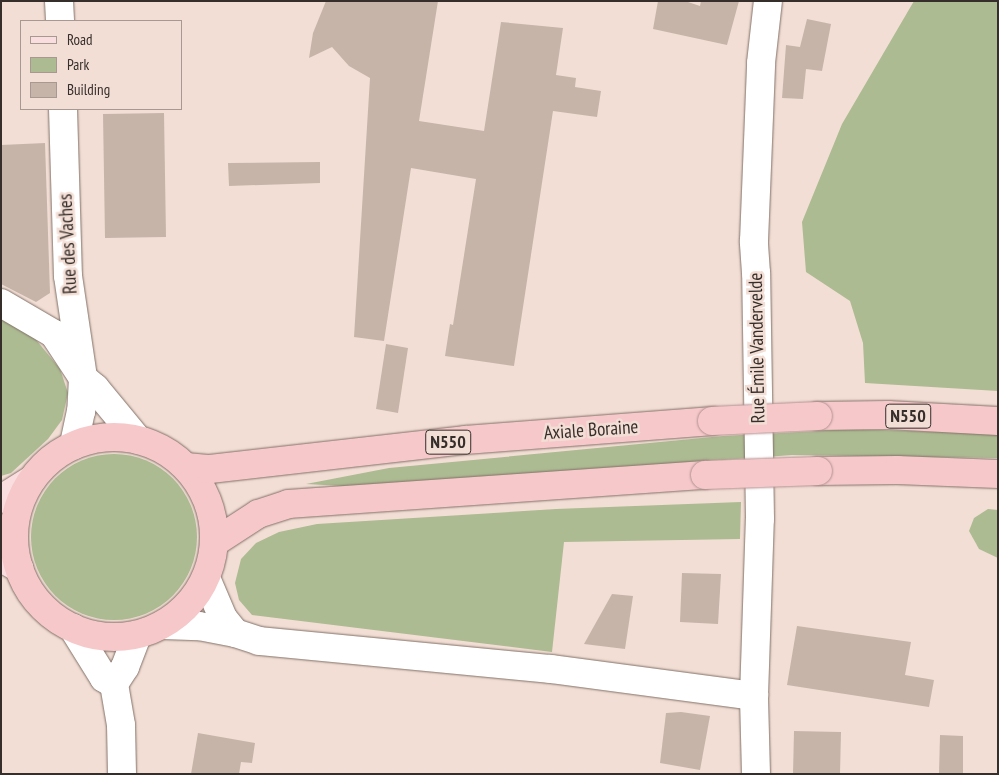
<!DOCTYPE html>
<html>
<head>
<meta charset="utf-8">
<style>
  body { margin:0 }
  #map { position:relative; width:999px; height:775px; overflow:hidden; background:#f2ded5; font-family:"PT Sans Narrow",sans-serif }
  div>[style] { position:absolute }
  .green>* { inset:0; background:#acbb92 }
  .round { border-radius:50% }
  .building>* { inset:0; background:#c6b4a9 }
  .roads { filter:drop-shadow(0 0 1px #827168) drop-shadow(0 0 1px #827168) }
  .minor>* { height:28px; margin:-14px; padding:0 14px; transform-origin:14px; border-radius:14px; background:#fff }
  .major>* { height:28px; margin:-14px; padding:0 14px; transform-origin:14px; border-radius:14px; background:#fadedf }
  .highway>* { height:28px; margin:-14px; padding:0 14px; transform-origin:14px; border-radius:14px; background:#f6c8ca }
  .highway>.ring { margin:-14px; padding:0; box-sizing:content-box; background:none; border:28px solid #f6c8ca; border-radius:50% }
  .bridges { filter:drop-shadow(0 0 1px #b39292) drop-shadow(0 0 1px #b39292) }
  .highway-bridge>* { height:28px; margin:-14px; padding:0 14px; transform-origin:14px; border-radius:14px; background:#f6c8ca }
  span { translate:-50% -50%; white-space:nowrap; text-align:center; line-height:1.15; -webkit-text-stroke:5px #f2ded5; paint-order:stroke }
  .shield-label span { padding:1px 4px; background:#f2ded5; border:1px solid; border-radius:4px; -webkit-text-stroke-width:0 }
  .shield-label { font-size:18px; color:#362e2b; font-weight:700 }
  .street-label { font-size:19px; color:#362e2b }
  .frame { position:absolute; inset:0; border:2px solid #362e2b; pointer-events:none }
  .legend { position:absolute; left:20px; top:20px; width:162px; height:90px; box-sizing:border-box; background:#f2ded5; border:1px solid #a79891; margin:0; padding:6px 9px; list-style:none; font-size:15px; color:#362e2b }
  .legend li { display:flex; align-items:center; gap:10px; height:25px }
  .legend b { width:25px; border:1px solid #a79891 }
</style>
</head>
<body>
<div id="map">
  <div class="green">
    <i style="clip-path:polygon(914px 1px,998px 1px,998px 391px,865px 383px,863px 343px,850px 301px,806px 272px,802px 222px,842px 124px)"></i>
    <i style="clip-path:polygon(1px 317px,33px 336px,60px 369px,68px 393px,62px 420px,48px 439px,11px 473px,1px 476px)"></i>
    <i style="clip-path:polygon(853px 429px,998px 434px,998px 458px,792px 455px,361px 487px,306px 484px,389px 468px,723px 436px)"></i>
    <i class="round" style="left:31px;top:454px;width:166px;height:166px"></i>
    <i style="clip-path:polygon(741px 502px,740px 539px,564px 542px,552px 652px,252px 615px,239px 600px,235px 583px,241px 559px,256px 543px,279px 532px,317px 524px,556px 509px)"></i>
    <i style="clip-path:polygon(988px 509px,998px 510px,998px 558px,979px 549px,969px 531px,974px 518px)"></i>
  </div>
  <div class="building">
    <i style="clip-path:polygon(326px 1px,438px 1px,419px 121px,484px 131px,501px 22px,563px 28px,556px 75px,576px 78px,575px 87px,601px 91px,597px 117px,553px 111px,514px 366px,445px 356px,450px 324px,453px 325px,476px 179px,411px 168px,384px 341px,354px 337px,370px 78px,349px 66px,332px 47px,309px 58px,313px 33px)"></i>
    <i style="clip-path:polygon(658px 1px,685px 1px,700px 6px,701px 1px,739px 1px,727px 45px,653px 29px)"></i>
    <i style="clip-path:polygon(807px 19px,831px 24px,822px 71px,806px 69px,803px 99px,782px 98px,786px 45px,800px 47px)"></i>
    <i style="clip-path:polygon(164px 113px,166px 237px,105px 238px,103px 114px)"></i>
    <i style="clip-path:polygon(45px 143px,50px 293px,36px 302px,1px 284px,1px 145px)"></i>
    <i style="clip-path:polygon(320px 162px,320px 183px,229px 186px,228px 163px)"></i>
    <i style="clip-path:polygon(386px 344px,408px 348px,398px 413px,376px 409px)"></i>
    <i style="clip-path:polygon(682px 573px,721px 574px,718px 624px,680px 622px)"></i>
    <i style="clip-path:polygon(612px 594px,633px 596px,625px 649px,584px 644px)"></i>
    <i style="clip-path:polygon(797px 626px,911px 642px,905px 675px,934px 680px,929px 707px,787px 685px)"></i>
    <i style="clip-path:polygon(681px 712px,710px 716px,700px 770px,660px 763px,666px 713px)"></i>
    <i style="clip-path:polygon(794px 731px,841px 732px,840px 774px,793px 774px)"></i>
    <i style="clip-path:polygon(198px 733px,255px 743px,252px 763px,241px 762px,239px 774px,191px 774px)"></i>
    <i style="clip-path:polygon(940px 735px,963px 736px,963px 774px,939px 774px)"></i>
  </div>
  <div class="roads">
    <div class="minor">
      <i style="left:59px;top:1px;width:20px;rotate:87deg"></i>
      <i style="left:63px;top:109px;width:167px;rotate:88.3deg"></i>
      <i style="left:68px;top:276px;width:103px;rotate:81.6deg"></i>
      <i style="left:83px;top:378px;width:33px;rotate:93deg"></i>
      <i style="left:81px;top:411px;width:35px;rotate:102deg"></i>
      <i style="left:1px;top:303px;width:61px;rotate:30.3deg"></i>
      <i style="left:54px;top:334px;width:53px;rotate:56.6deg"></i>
      <i style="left:83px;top:378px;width:16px;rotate:40deg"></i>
      <i style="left:95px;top:388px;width:67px;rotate:50.4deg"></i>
      <i style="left:206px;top:578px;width:43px;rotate:67deg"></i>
      <i style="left:223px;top:618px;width:19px;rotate:51deg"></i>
      <i style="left:163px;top:625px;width:36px;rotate:2deg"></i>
      <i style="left:199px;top:626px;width:37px;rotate:11deg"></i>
      <i style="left:235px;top:633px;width:25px;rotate:18deg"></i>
      <i style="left:259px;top:641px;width:293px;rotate:5.5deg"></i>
      <i style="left:551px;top:669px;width:205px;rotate:7.6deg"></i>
      <i style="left:73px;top:628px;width:59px;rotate:58.2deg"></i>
      <i style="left:104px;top:678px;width:12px;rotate:31deg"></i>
      <i style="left:114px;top:684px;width:42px;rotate:80.3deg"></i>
      <i style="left:121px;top:725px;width:49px;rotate:88.8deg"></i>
      <i style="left:114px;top:684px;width:20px;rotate:-57deg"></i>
      <i style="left:125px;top:667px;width:34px;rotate:-69deg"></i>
      <i style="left:756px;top:774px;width:78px;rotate:-91.5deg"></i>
      <i style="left:754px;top:696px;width:177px;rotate:-88.1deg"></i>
      <i style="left:760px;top:519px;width:246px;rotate:-90.9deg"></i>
      <i style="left:756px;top:273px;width:32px;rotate:-94deg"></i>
      <i style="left:754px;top:241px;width:178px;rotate:-87.7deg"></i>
      <i style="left:761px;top:63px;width:62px;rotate:-83.6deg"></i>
    </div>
    <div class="major">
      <i style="left:1px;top:499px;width:36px;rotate:-32deg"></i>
      <i style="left:1px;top:558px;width:21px;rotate:29deg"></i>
    </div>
    <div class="highway">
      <i style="left:818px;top:416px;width:70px;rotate:-0.8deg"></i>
      <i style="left:888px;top:415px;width:110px;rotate:3.1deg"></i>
      <i class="ring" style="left:14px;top:437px;width:172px;height:172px"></i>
      <i style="left:186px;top:467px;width:24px;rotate:5deg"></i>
      <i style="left:210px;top:469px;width:258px;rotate:-6.5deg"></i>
      <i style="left:466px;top:440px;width:247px;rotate:-4.4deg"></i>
      <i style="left:818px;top:471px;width:79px;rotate:-0.7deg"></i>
      <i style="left:897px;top:470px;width:101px;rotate:2.3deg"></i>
      <i style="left:215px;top:542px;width:51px;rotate:-33.1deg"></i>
      <i style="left:258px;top:514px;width:32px;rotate:-18deg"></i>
      <i style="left:288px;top:504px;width:418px;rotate:-4deg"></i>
    </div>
  </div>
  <div class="bridges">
    <div class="highway-bridge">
      <i style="left:712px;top:421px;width:106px;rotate:-2.7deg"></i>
      <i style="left:705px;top:475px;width:113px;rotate:-2deg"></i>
    </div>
  </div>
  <div class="shield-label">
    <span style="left:908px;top:416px">N550</span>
    <span style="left:448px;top:442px">N550</span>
  </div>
  <div class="street-label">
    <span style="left:68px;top:244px;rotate:-93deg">Rue des Vaches</span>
    <span style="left:757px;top:348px;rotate:-91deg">Rue Émile Vandervelde</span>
    <span style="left:591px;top:430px;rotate:-4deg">Axiale Boraine</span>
  </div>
  <div class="frame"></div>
  <ul class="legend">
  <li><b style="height:6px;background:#fadedf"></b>Road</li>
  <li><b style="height:14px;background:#acbb92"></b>Park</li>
  <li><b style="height:14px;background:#c6b4a9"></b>Building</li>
  </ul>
</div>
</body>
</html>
